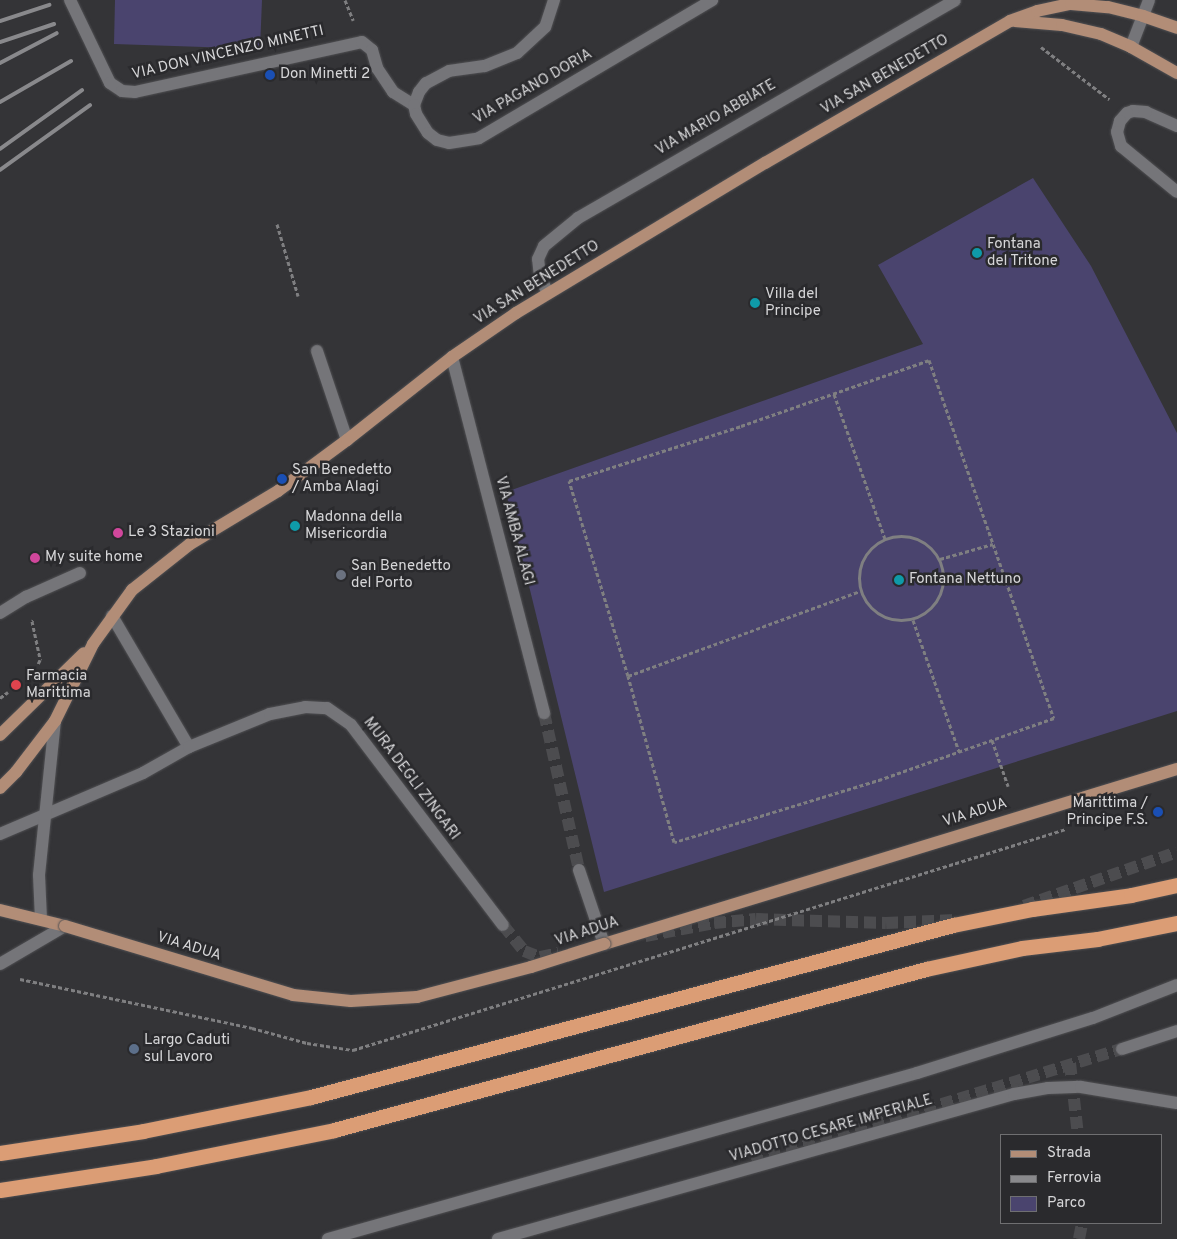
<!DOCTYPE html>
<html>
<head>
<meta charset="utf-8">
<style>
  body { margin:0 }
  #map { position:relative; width:1177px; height:1239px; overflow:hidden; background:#343437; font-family:Overpass,sans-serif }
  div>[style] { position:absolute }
  .green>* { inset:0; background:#4a446e }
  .minor-tunnel>* { height:12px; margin-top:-6px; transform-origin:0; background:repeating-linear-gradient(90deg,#4c4c4f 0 12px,transparent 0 18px) }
  .path>* { height:3px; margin-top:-1.5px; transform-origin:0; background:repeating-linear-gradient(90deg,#7f7f81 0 4px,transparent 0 6.5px) }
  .path>.ring { margin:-1.5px; padding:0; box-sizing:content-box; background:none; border:3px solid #7f7f81; border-radius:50% }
  .roads { filter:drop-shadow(0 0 1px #505053) drop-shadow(0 0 1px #505053) }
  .minor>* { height:12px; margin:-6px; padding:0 6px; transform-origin:6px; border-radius:6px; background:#757579 }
  .major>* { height:12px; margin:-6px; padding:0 6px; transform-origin:6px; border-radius:6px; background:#b28d77 }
  .highway>* { height:15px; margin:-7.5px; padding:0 7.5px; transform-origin:7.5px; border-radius:7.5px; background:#db9d75 }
  .rail>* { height:4px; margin:-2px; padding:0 2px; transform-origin:2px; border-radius:2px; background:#89898c }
  .bridges { filter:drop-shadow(0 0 1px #505053) drop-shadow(0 0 1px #505053) }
  .major-bridge>* { height:12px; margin:-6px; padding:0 6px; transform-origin:6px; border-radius:6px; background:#b28d77 }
  .highway-bridge>* { height:15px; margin:-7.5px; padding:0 7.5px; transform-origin:7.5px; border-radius:7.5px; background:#db9d75 }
  .dots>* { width:14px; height:14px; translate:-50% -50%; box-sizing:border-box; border:2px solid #2a2a2d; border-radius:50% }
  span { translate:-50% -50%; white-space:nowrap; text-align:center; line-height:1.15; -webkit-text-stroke:5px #2a2a2d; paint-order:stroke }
  .street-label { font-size:15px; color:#d6d6d8 }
  .poi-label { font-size:15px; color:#d6d6d8 }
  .left { translate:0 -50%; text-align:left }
  .right { translate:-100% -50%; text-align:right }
  .legend { position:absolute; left:1000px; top:1134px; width:162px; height:90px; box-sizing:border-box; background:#2a2a2d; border:1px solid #6f6f71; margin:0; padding:6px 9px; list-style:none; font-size:15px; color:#d6d6d8 }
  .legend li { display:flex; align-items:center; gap:10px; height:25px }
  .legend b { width:25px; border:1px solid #6f6f71 }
</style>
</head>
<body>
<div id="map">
  <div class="green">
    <i style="clip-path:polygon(115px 0,262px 0,260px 49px,114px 44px)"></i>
    <i style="clip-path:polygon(1033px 178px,1091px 266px,1177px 433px,1177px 711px,604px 892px,506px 492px,923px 344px,878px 265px)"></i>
  </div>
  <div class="minor-tunnel">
    <i style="left:544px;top:713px;width:161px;rotate:77.4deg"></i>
    <i style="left:1024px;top:906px;width:162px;rotate:-19.4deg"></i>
    <i style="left:503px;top:925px;width:33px;rotate:51deg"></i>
    <i style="left:524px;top:951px;width:17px;rotate:21deg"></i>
    <i style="left:540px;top:957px;width:19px;rotate:-12deg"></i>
    <i style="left:645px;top:936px;width:70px;rotate:-10.7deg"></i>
    <i style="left:714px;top:923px;width:42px;rotate:-5.4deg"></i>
    <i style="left:756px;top:919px;width:130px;rotate:1.8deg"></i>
    <i style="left:886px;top:923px;width:70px;rotate:-2.5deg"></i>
    <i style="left:1070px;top:1063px;width:72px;rotate:83.7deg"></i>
    <i style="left:752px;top:1162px;width:387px;rotate:-17deg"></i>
    <i style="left:1079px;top:1239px;width:16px;rotate:-79deg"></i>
  </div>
  <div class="path">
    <i style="left:345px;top:0;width:22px;rotate:68deg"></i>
    <i style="left:1041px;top:47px;width:86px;rotate:37.4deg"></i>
    <i style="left:277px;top:224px;width:75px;rotate:73.7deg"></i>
    <i style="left:929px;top:360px;width:379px;rotate:70.8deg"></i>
    <i style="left:1054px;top:718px;width:182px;rotate:160.5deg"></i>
    <i style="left:882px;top:779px;width:217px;rotate:163.1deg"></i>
    <i style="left:674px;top:842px;width:172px;rotate:-105.5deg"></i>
    <i style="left:628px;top:676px;width:204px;rotate:-106.8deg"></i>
    <i style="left:569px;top:481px;width:181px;rotate:-17.7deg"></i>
    <i style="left:741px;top:426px;width:199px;rotate:-19.3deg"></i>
    <i style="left:834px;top:394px;width:154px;rotate:70.6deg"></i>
    <i class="ring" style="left:859px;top:536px;width:81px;height:81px"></i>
    <i style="left:940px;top:559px;width:55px;rotate:-15.8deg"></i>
    <i style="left:33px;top:620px;width:1px;rotate:135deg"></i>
    <i style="left:32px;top:621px;width:40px;rotate:78deg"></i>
    <i style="left:40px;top:660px;width:4px;rotate:117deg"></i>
    <i style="left:913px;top:620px;width:139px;rotate:70.7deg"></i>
    <i style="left:628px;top:676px;width:247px;rotate:-20.1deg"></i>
    <i style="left:0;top:698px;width:10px;rotate:-37deg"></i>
    <i style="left:992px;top:740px;width:49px;rotate:70.8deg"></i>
    <i style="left:20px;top:979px;width:237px;rotate:11.9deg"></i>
    <i style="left:252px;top:1028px;width:57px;rotate:15.3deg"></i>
    <i style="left:307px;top:1043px;width:47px;rotate:8.7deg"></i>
    <i style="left:353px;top:1050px;width:746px;rotate:-17.22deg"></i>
  </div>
  <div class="roads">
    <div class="minor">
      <i style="left:70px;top:0;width:92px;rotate:64.3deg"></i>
      <i style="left:110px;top:83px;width:14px;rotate:34deg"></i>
      <i style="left:122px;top:91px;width:13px;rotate:4deg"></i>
      <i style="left:135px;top:92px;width:232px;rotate:-12.4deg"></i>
      <i style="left:362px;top:42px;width:13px;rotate:39deg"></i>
      <i style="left:372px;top:50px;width:19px;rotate:74deg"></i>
      <i style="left:377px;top:68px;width:29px;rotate:56deg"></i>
      <i style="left:393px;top:92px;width:25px;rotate:32deg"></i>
      <i style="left:554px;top:0;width:28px;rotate:108deg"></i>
      <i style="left:545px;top:27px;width:38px;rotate:137deg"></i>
      <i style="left:517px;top:53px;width:35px;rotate:158deg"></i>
      <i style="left:484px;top:66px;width:35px;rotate:172deg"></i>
      <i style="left:449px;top:71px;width:26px;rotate:152deg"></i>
      <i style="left:426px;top:83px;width:11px;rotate:128deg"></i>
      <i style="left:419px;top:92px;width:14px;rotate:111deg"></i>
      <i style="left:414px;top:105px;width:9px;rotate:77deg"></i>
      <i style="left:416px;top:114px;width:22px;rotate:58deg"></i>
      <i style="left:428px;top:133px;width:11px;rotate:38deg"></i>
      <i style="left:437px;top:140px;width:12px;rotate:14deg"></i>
      <i style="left:449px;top:143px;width:30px;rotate:-9deg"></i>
      <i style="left:479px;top:138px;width:271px;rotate:-30.6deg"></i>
      <i style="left:1131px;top:47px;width:50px;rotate:-69deg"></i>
      <i style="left:1177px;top:126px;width:34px;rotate:-156deg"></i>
      <i style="left:1146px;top:112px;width:13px;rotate:-176deg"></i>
      <i style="left:1133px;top:111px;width:6px;rotate:162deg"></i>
      <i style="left:1127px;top:113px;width:11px;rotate:131deg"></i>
      <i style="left:1120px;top:121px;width:11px;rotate:105deg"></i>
      <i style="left:1117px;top:132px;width:15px;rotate:74deg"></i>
      <i style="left:1121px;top:146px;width:72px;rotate:39.4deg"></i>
      <i style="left:548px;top:293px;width:18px;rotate:-117deg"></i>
      <i style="left:540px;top:277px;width:18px;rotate:-96deg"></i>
      <i style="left:538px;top:259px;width:14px;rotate:-65deg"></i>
      <i style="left:544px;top:246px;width:44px;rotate:-39.5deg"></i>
      <i style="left:578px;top:218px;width:435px;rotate:-30deg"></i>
      <i style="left:317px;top:351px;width:94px;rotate:71.4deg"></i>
      <i style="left:452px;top:357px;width:368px;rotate:75.5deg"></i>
      <i style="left:0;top:613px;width:31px;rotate:-32deg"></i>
      <i style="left:26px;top:597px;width:59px;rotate:-24deg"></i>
      <i style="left:112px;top:616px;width:152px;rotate:59.6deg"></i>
      <i style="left:0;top:834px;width:155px;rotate:-23.1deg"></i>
      <i style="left:143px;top:773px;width:53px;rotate:-29.5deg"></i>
      <i style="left:189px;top:747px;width:87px;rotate:-22.2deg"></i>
      <i style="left:270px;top:714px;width:36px;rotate:-11deg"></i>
      <i style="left:305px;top:707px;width:22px;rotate:3deg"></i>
      <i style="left:327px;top:708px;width:29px;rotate:35deg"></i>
      <i style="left:351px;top:725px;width:251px;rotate:52.8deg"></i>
      <i style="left:579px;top:870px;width:78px;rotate:71.3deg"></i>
      <i style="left:41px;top:919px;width:44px;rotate:-92.6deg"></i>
      <i style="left:39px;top:875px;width:155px;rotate:-84.1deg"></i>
      <i style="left:0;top:964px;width:75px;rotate:-30.3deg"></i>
      <i style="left:1122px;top:1049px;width:58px;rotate:-18.1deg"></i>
      <i style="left:328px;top:1239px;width:612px;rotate:-15.74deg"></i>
      <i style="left:917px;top:1073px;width:184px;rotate:-17.4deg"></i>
      <i style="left:1093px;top:1018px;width:90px;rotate:-21.4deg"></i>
      <i style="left:498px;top:1239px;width:536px;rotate:-15.7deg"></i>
      <i style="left:1014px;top:1094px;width:35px;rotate:-10deg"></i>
      <i style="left:1048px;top:1088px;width:33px;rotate:-2deg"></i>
      <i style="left:1081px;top:1087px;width:97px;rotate:9.5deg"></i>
    </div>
    <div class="major">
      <i style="left:1015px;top:21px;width:47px;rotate:4.9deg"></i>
      <i style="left:1062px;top:25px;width:40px;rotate:13deg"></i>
      <i style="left:1101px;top:34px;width:33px;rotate:23deg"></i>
      <i style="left:1131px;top:47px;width:53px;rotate:29.5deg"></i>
      <i style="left:0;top:735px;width:117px;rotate:-44.3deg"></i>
      <i style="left:0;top:788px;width:23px;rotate:-45deg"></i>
      <i style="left:16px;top:772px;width:64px;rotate:-52.6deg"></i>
      <i style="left:55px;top:721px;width:86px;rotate:-63.7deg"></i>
      <i style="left:93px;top:644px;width:67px;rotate:-54.2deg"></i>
      <i style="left:132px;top:590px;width:74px;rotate:-38.4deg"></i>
      <i style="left:190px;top:544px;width:103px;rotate:-31.1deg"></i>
      <i style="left:278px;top:491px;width:86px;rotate:-36.5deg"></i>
      <i style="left:347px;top:440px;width:134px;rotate:-38.3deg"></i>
      <i style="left:452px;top:357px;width:78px;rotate:-34.5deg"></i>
      <i style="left:516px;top:313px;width:291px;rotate:-31.1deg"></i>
      <i style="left:765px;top:163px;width:283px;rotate:-30.1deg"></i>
      <i style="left:1010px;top:21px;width:29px;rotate:-20deg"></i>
      <i style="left:1037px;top:11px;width:35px;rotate:-12deg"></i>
      <i style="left:1071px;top:4px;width:37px;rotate:5deg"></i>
      <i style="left:1108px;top:7px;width:36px;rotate:14deg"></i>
      <i style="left:1143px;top:16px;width:36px;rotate:19deg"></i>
      <i style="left:0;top:910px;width:67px;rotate:13.8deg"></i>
      <i style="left:604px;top:944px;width:599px;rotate:-16.98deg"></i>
    </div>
    <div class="highway">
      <i style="left:0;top:1190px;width:158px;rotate:-8.7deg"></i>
      <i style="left:156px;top:1166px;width:182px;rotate:-11.4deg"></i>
      <i style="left:334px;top:1130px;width:614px;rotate:-15.21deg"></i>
      <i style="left:926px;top:969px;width:98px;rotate:-12.3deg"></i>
      <i style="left:1022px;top:948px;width:76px;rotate:-6.8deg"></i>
      <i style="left:1097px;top:939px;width:82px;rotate:-11.3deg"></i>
    </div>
  </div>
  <div class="rail">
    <i style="left:0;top:21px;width:52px;rotate:-18.1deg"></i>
    <i style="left:0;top:42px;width:57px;rotate:-18.4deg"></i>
    <i style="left:0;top:63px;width:64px;rotate:-27.8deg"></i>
    <i style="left:0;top:102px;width:82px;rotate:-30deg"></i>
    <i style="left:0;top:149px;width:101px;rotate:-35.7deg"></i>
    <i style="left:0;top:170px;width:111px;rotate:-35.8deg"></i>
  </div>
  <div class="bridges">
    <div class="major-bridge">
      <i style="left:65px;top:926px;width:238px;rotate:16.8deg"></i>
      <i style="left:293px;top:995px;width:58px;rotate:5.9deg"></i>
      <i style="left:351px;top:1001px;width:66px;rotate:-3.5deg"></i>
      <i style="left:417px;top:997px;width:118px;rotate:-14.7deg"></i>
      <i style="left:531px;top:967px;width:77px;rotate:-17.5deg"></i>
    </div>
    <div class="highway-bridge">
      <i style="left:0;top:1153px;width:145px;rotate:-8.7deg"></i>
      <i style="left:143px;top:1131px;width:171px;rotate:-11.4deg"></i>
      <i style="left:311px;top:1097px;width:665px;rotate:-15deg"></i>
      <i style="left:953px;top:925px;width:81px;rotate:-11.4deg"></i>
      <i style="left:1032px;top:909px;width:100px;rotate:-8deg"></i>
      <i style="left:1131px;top:895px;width:47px;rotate:-12.3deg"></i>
    </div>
  </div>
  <div class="dots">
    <i style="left:270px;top:75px;background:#1a4fb4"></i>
    <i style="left:977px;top:253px;background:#0f9aa8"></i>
    <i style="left:755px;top:303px;background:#0f9aa8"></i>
    <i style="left:282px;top:479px;background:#1a4fb4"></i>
    <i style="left:295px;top:526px;background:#0f9aa8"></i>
    <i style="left:118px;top:533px;background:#d1479c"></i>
    <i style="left:35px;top:558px;background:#d1479c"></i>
    <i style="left:341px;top:575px;background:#6b7280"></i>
    <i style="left:899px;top:580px;background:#0f9aa8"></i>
    <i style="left:16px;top:685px;background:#e0444e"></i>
    <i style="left:1158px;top:812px;background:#1a4fb4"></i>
    <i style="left:134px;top:1049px;background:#5c6f8a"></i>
  </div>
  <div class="street-label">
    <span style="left:228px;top:53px;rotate:-13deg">VIA DON VINCENZO MINETTI</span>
    <span style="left:885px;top:75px;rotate:-30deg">VIA SAN BENEDETTO</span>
    <span style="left:533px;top:87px;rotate:-30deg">VIA PAGANO DORIA</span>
    <span style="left:716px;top:118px;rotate:-30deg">VIA MARIO ABBIATE</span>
    <span style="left:537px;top:283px;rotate:-32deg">VIA SAN BENEDETTO</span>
    <span style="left:514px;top:531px;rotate:75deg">VIA AMBA ALAGI</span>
    <span style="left:411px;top:779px;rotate:53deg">MURA DEGLI ZINGARI</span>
    <span style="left:975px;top:813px;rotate:-17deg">VIA ADUA</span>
    <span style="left:587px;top:932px;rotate:-18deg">VIA ADUA</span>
    <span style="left:189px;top:947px;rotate:17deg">VIA ADUA</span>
    <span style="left:831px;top:1129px;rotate:-16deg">VIADOTTO CESARE IMPERIALE</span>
  </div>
  <div class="poi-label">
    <span class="left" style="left:280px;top:75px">Don Minetti 2</span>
    <span class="left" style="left:987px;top:253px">Fontana<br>del Tritone</span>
    <span class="left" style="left:765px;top:303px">Villa del<br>Principe</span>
    <span class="left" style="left:292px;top:479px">San Benedetto<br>/ Amba Alagi</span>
    <span class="left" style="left:305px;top:526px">Madonna della<br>Misericordia</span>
    <span class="left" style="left:128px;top:533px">Le 3 Stazioni</span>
    <span class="left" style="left:45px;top:558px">My suite home</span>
    <span class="left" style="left:351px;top:575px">San Benedetto<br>del Porto</span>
    <span class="left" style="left:909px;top:580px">Fontana Nettuno</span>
    <span class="left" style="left:26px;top:685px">Farmacia<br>Marittima</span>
    <span class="right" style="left:1148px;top:812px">Marittima /<br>Principe F.S.</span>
    <span class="left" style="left:144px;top:1049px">Largo Caduti<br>sul Lavoro</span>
  </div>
  <ul class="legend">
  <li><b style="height:6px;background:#b28d77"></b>Strada</li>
  <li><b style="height:6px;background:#89898c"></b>Ferrovia</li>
  <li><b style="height:14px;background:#4a446e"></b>Parco</li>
  </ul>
</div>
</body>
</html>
